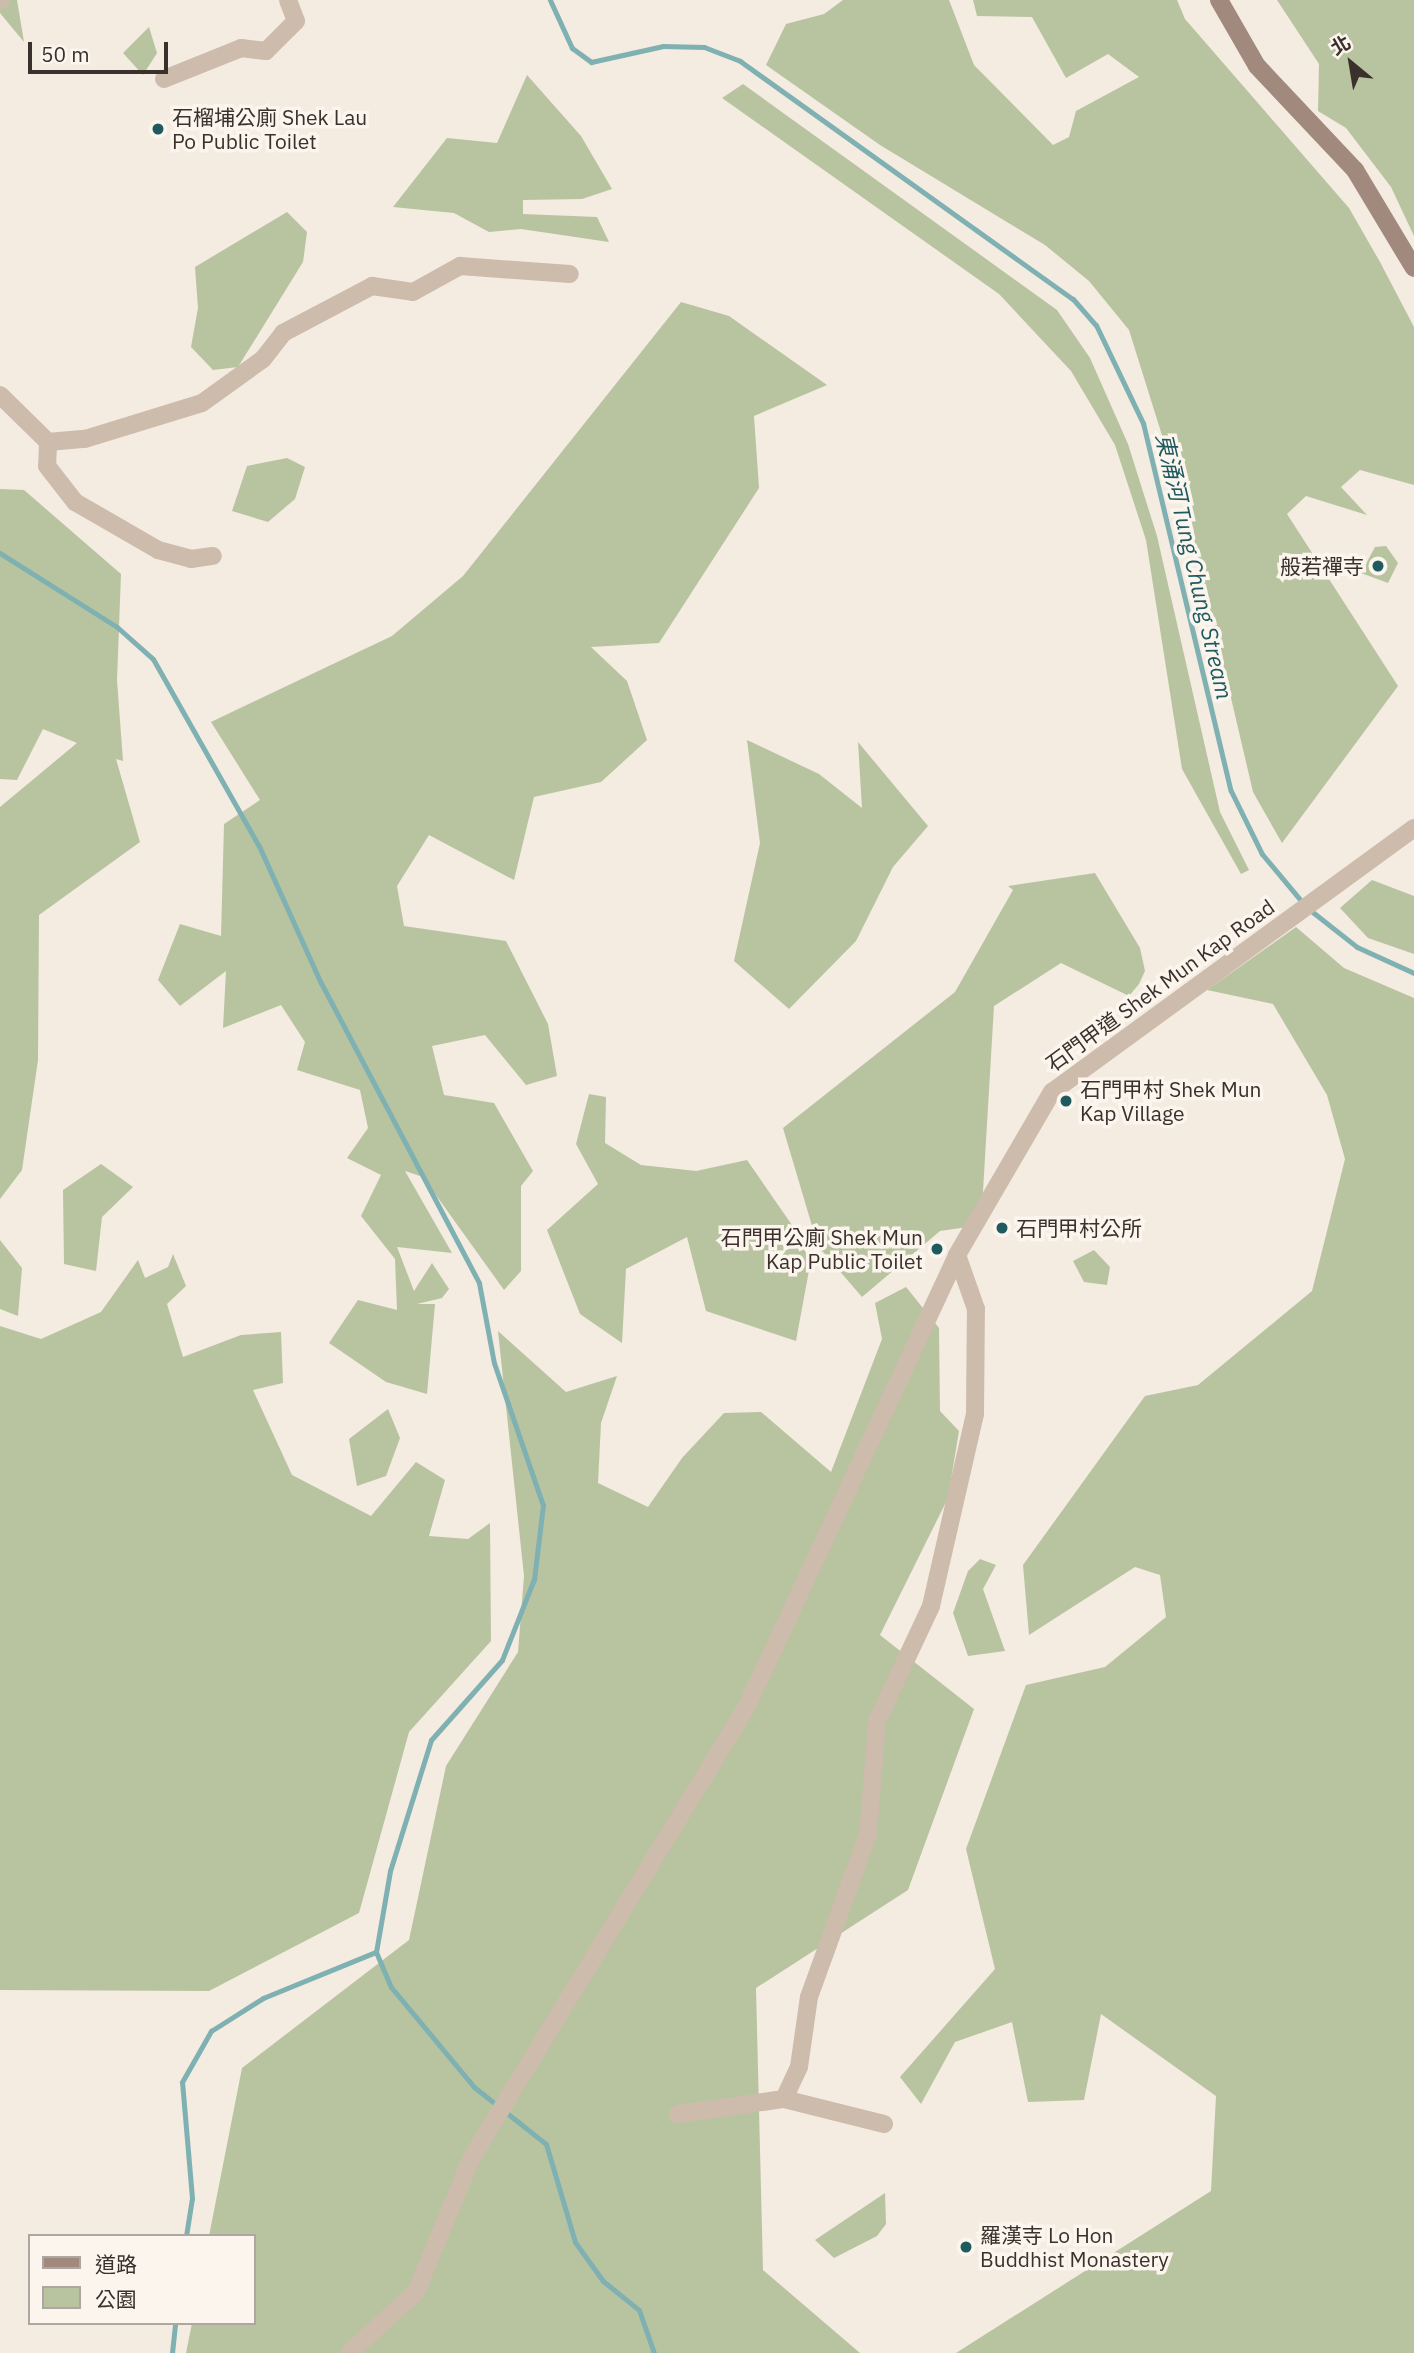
<!DOCTYPE html>
<html>
<head>
<meta charset="utf-8">
<style>
  body { margin:0 }
  #map { position:relative; width:1414px; height:2353px; overflow:hidden; background:#f4ebe1; font-family:"IBM Plex Sans","Noto Sans TC",sans-serif }
  div>[style] { position:absolute }
  .green>* { inset:0; background:#b8c4a0 }
  .stream>* { height:5px; margin:-2.5px; padding:0 2.5px; transform-origin:2.5px; border-radius:2.5px; background:#7fb0b2 }
  .street>* { height:18px; margin:-9px; padding:0 9px; transform-origin:9px; border-radius:9px; background:#cdbbac }
  .secondary>* { height:18px; margin:-9px; padding:0 9px; transform-origin:9px; border-radius:9px; background:#a18a7d }
  .dots>* { width:19px; height:19px; translate:-50% -50%; box-sizing:border-box; border:4px solid #fbf5ee; border-radius:50% }
  span { translate:-50% -50%; white-space:nowrap; text-align:center; line-height:1.15; -webkit-text-stroke:7px #fbf5ee; paint-order:stroke }
  .poi-label { font-size:21px; color:#3b302b }
  .left { translate:0 -50%; text-align:left }
  .right { translate:-100% -50%; text-align:right }
  .street-label { font-size:21px; color:#3b302b }
  .water-label { font-size:23px; color:#1f5a5e; font-style:italic }
  .legend { position:absolute; left:28px; top:2234px; width:228px; height:91px; box-sizing:border-box; background:#fbf5ee; border:2px solid #aea6a0; margin:0; padding:9px 12px; list-style:none; font-size:21px; color:#3b302b }
  .legend li { display:flex; align-items:center; gap:14px; height:35px }
  .legend b { width:35px; border:2px solid #aea6a0 }
  .north { position:absolute; left:1316px; top:28px; width:70px; height:70px; -webkit-text-stroke:5px #fbf5ee; paint-order:stroke; rotate:330deg; font-size:19px; font-weight:700; line-height:28px; text-align:center; color:#3b302b }
  .north::after { content:''; display:block; margin:auto; width:24px; height:32px; background:#3b302b; clip-path:polygon(50% 0,100% 100%,50% 72%,0 100%) }
  .scale { position:absolute; left:28px; top:42px; width:140px; height:32px; box-sizing:border-box; border:4px solid #3b302b; border-top:0; padding-left:9px; font-size:21px; line-height:24px; white-space:nowrap; color:#3b302b; -webkit-text-stroke:5px #fbf5ee; paint-order:stroke }
</style>
</head>
<body>
<div id="map">
  <div class="green">
    <i style="clip-path:polygon(0 0,17px 0,24px 42px,0 13px)"></i>
    <i style="clip-path:polygon(843px 0,949px 0,974px 65px,1053px 145px,1069px 137px,1076px 111px,1139px 77px,1108px 54px,1066px 78px,1032px 17px,977px 16px,973px 0,1177px 0,1185px 19px,1349px 208px,1380px 262px,1414px 327px,1414px 485px,1360px 470px,1341px 487px,1367px 515px,1306px 496px,1287px 514px,1398px 686px,1282px 843px,1253px 792px,1192px 531px,1129px 330px,1089px 281px,1045px 245px,880px 145px,766px 65px,786px 24px,824px 14px)"></i>
    <i style="clip-path:polygon(1277px 0,1414px 0,1414px 236px,1391px 187px,1346px 128px,1318px 111px,1319px 64px)"></i>
    <i style="clip-path:polygon(149px 27px,157px 53px,143px 75px,123px 53px)"></i>
    <i style="clip-path:polygon(527px 75px,581px 136px,612px 189px,582px 199px,523px 200px,523px 214px,597px 217px,609px 242px,521px 229px,489px 232px,454px 213px,393px 207px,447px 138px,497px 143px)"></i>
    <i style="clip-path:polygon(743px 84px,1057px 310px,1090px 358px,1128px 444px,1157px 536px,1220px 812px,1249px 870px,1241px 874px,1182px 769px,1146px 540px,1115px 445px,1071px 371px,999px 294px,722px 98px)"></i>
    <i style="clip-path:polygon(287px 212px,307px 232px,303px 262px,238px 367px,213px 370px,191px 347px,198px 308px,195px 267px)"></i>
    <i style="clip-path:polygon(681px 302px,729px 316px,827px 385px,754px 416px,759px 488px,659px 643px,591px 647px,627px 681px,647px 740px,601px 782px,534px 797px,514px 880px,429px 835px,397px 886px,404px 926px,506px 941px,548px 1024px,557px 1076px,526px 1085px,485px 1035px,432px 1046px,444px 1095px,494px 1103px,533px 1171px,521px 1186px,521px 1271px,504px 1290px,423px 1177px,405px 1171px,452px 1253px,397px 1247px,414px 1291px,432px 1263px,449px 1289px,442px 1298px,417px 1304px,435px 1304px,427px 1394px,386px 1382px,329px 1343px,358px 1300px,397px 1310px,395px 1259px,361px 1216px,381px 1175px,347px 1158px,368px 1128px,360px 1090px,297px 1070px,305px 1042px,281px 1005px,223px 1028px,226px 971px,180px 1006px,158px 980px,180px 924px,221px 936px,224px 824px,260px 800px,211px 722px,392px 636px,463px 576px)"></i>
    <i style="clip-path:polygon(287px 458px,305px 467px,295px 499px,268px 522px,232px 511px,247px 466px)"></i>
    <i style="clip-path:polygon(0 489px,24px 490px,121px 574px,117px 680px,123px 761px,116px 759px,140px 842px,39px 915px,38px 1060px,22px 1170px,0 1199px,0 807px,77px 743px,43px 729px,17px 780px,0 779px)"></i>
    <i style="clip-path:polygon(1386px 546px,1398px 563px,1388px 583px,1361px 573px,1375px 547px)"></i>
    <i style="clip-path:polygon(747px 740px,819px 774px,862px 808px,858px 742px,928px 826px,893px 867px,856px 941px,789px 1009px,734px 961px,760px 843px)"></i>
    <i style="clip-path:polygon(1095px 873px,1140px 948px,1145px 971px,1139px 984px,1129px 996px,1061px 963px,994px 1006px,981px 1225px,940px 1231px,862px 1297px,818px 1246px,783px 1128px,955px 992px,1013px 890px,1008px 886px)"></i>
    <i style="clip-path:polygon(1372px 880px,1414px 896px,1414px 954px,1368px 938px,1340px 908px)"></i>
    <i style="clip-path:polygon(1296px 927px,1344px 968px,1414px 998px,1414px 2353px,956px 2353px,1211px 2191px,1216px 2096px,1101px 2014px,1084px 2100px,1028px 2102px,1012px 2022px,955px 2042px,921px 2104px,900px 2077px,995px 1969px,966px 1849px,1026px 1685px,1105px 1667px,1166px 1617px,1160px 1575px,1135px 1567px,1029px 1635px,1023px 1565px,1145px 1396px,1198px 1385px,1312px 1291px,1345px 1159px,1327px 1095px,1273px 1004px,1207px 990px)"></i>
    <i style="clip-path:polygon(589px 1094px,606px 1097px,605px 1143px,641px 1165px,696px 1171px,747px 1160px,812px 1254px,796px 1341px,706px 1311px,687px 1237px,626px 1269px,622px 1343px,580px 1314px,547px 1230px,598px 1184px,576px 1144px)"></i>
    <i style="clip-path:polygon(101px 1164px,133px 1187px,102px 1217px,96px 1271px,64px 1264px,63px 1190px)"></i>
    <i style="clip-path:polygon(0 1240px,22px 1268px,18px 1316px,0 1309px)"></i>
    <i style="clip-path:polygon(1094px 1250px,1110px 1267px,1107px 1285px,1084px 1282px,1073px 1261px)"></i>
    <i style="clip-path:polygon(173px 1254px,186px 1286px,167px 1304px,183px 1357px,241px 1335px,281px 1332px,283px 1383px,253px 1390px,292px 1475px,371px 1516px,416px 1462px,445px 1480px,429px 1536px,468px 1539px,490px 1523px,491px 1641px,409px 1732px,359px 1913px,209px 1991px,0 1990px,0 1326px,41px 1339px,101px 1312px,138px 1260px,145px 1278px,168px 1267px)"></i>
    <i style="clip-path:polygon(906px 1287px,939px 1328px,940px 1411px,959px 1431px,948px 1498px,880px 1635px,974px 1709px,908px 1890px,756px 1988px,763px 2270px,860px 2353px,186px 2353px,192px 2323px,254px 2323px,254px 2236px,209px 2236px,242px 2068px,409px 1940px,446px 1766px,518px 1652px,524px 1576px,498px 1331px,566px 1392px,617px 1376px,601px 1423px,598px 1483px,648px 1507px,682px 1458px,724px 1413px,761px 1412px,831px 1472px,882px 1339px,875px 1303px)"></i>
    <i style="clip-path:polygon(388px 1409px,400px 1438px,386px 1476px,357px 1486px,349px 1439px)"></i>
    <i style="clip-path:polygon(980px 1559px,996px 1565px,983px 1589px,1005px 1651px,968px 1656px,953px 1613px,968px 1571px)"></i>
    <i style="clip-path:polygon(885px 2193px,886px 2224px,877px 2236px,834px 2258px,815px 2240px)"></i>
  </div>
  <div class="stream">
    <i style="left:550px;top:0;width:53px;rotate:65.4deg"></i>
    <i style="left:572px;top:48px;width:24px;rotate:36deg"></i>
    <i style="left:591px;top:62px;width:74px;rotate:-12.5deg"></i>
    <i style="left:663px;top:46px;width:41px;rotate:1.4deg"></i>
    <i style="left:704px;top:47px;width:39px;rotate:21deg"></i>
    <i style="left:740px;top:61px;width:409px;rotate:35.6deg"></i>
    <i style="left:1073px;top:299px;width:35px;rotate:49deg"></i>
    <i style="left:1096px;top:325px;width:109px;rotate:64.4deg"></i>
    <i style="left:1143px;top:423px;width:378px;rotate:76.6deg"></i>
    <i style="left:1231px;top:791px;width:70px;rotate:63.8deg"></i>
    <i style="left:1262px;top:854px;width:64px;rotate:50.1deg"></i>
    <i style="left:0;top:553px;width:138px;rotate:32.3deg"></i>
    <i style="left:117px;top:627px;width:48px;rotate:41.6deg"></i>
    <i style="left:153px;top:659px;width:215px;rotate:60.5deg"></i>
    <i style="left:259px;top:846px;width:150px;rotate:65.7deg"></i>
    <i style="left:321px;top:983px;width:339px;rotate:62.2deg"></i>
    <i style="left:479px;top:1283px;width:81px;rotate:79.4deg"></i>
    <i style="left:494px;top:1363px;width:150px;rotate:71deg"></i>
    <i style="left:543px;top:1505px;width:75px;rotate:96.9deg"></i>
    <i style="left:534px;top:1579px;width:87px;rotate:111.6deg"></i>
    <i style="left:502px;top:1660px;width:107px;rotate:131.6deg"></i>
    <i style="left:431px;top:1740px;width:137px;rotate:107.4deg"></i>
    <i style="left:390px;top:1871px;width:82px;rotate:99.8deg"></i>
    <i style="left:376px;top:1952px;width:38px;rotate:67deg"></i>
    <i style="left:391px;top:1987px;width:130px;rotate:50.3deg"></i>
    <i style="left:474px;top:2087px;width:92px;rotate:38.4deg"></i>
    <i style="left:546px;top:2144px;width:102px;rotate:73.5deg"></i>
    <i style="left:575px;top:2242px;width:48px;rotate:54.3deg"></i>
    <i style="left:603px;top:2281px;width:46px;rotate:38.9deg"></i>
    <i style="left:639px;top:2310px;width:46px;rotate:70.8deg"></i>
    <i style="left:1310px;top:910px;width:60px;rotate:38.2deg"></i>
    <i style="left:1357px;top:947px;width:63px;rotate:24.5deg"></i>
    <i style="left:186px;top:2236px;width:38px;rotate:-81deg"></i>
    <i style="left:192px;top:2198px;width:116px;rotate:-94.9deg"></i>
    <i style="left:182px;top:2082px;width:59px;rotate:-60.4deg"></i>
    <i style="left:211px;top:2031px;width:62px;rotate:-32.4deg"></i>
    <i style="left:263px;top:1998px;width:122px;rotate:-22.2deg"></i>
    <i style="left:172px;top:2353px;width:30px;rotate:-84deg"></i>
  </div>
  <div class="street">
    <i style="left:0;top:0;width:1px"></i>
    <i style="left:164px;top:79px;width:83px;rotate:-21.9deg"></i>
    <i style="left:241px;top:48px;width:25px;rotate:7deg"></i>
    <i style="left:266px;top:51px;width:42px;rotate:-45deg"></i>
    <i style="left:296px;top:21px;width:22px;rotate:-111deg"></i>
    <i style="left:0;top:395px;width:67px;rotate:44.4deg"></i>
    <i style="left:48px;top:442px;width:24px;rotate:92deg"></i>
    <i style="left:47px;top:466px;width:46px;rotate:52.1deg"></i>
    <i style="left:75px;top:502px;width:96px;rotate:30deg"></i>
    <i style="left:158px;top:550px;width:34px;rotate:15deg"></i>
    <i style="left:191px;top:559px;width:22px;rotate:-8deg"></i>
    <i style="left:48px;top:442px;width:37px;rotate:-5deg"></i>
    <i style="left:85px;top:439px;width:122px;rotate:-17.1deg"></i>
    <i style="left:202px;top:403px;width:75px;rotate:-35.8deg"></i>
    <i style="left:263px;top:359px;width:33px;rotate:-52deg"></i>
    <i style="left:283px;top:333px;width:101px;rotate:-27.8deg"></i>
    <i style="left:372px;top:286px;width:41px;rotate:8.3deg"></i>
    <i style="left:413px;top:292px;width:54px;rotate:-29deg"></i>
    <i style="left:460px;top:266px;width:110px;rotate:4.2deg"></i>
    <i style="left:678px;top:2114px;width:107px;rotate:-8.1deg"></i>
    <i style="left:884px;top:2124px;width:103px;rotate:-166deg"></i>
    <i style="left:784px;top:2099px;width:35px;rotate:-65deg"></i>
    <i style="left:799px;top:2067px;width:71px;rotate:-81.9deg"></i>
    <i style="left:809px;top:1997px;width:173px;rotate:-70.1deg"></i>
    <i style="left:868px;top:1834px;width:113px;rotate:-85.4deg"></i>
    <i style="left:877px;top:1721px;width:127px;rotate:-64.8deg"></i>
    <i style="left:931px;top:1606px;width:197px;rotate:-77.1deg"></i>
    <i style="left:975px;top:1414px;width:105px;rotate:-89.5deg"></i>
    <i style="left:976px;top:1309px;width:57px;rotate:-109.4deg"></i>
    <i style="left:349px;top:2353px;width:91px;rotate:-42.3deg"></i>
    <i style="left:416px;top:2292px;width:146px;rotate:-67.5deg"></i>
    <i style="left:472px;top:2157px;width:526px;rotate:-58.61deg"></i>
    <i style="left:746px;top:1708px;width:500px;rotate:-65deg"></i>
    <i style="left:957px;top:1255px;width:189px;rotate:-59.8deg"></i>
    <i style="left:1052px;top:1092px;width:448px;rotate:-36.1deg"></i>
  </div>
  <div class="secondary">
    <i style="left:1219px;top:0;width:76px;rotate:60.1deg"></i>
    <i style="left:1257px;top:66px;width:143px;rotate:46.7deg"></i>
    <i style="left:1355px;top:170px;width:114px;rotate:59deg"></i>
  </div>
  <div class="dots">
    <i style="left:158px;top:129px;background:#1f5a5e"></i>
    <i style="left:1378px;top:566px;background:#1f5a5e"></i>
    <i style="left:1066px;top:1101px;background:#1f5a5e"></i>
    <i style="left:1002px;top:1228px;background:#1f5a5e"></i>
    <i style="left:937px;top:1249px;background:#1f5a5e"></i>
    <i style="left:966px;top:2247px;background:#1f5a5e"></i>
  </div>
  <div class="poi-label">
    <span class="left" style="left:172px;top:129px">石榴埔公廁 Shek Lau<br>Po Public Toilet</span>
    <span class="right" style="left:1364px;top:566px">般若禪寺</span>
    <span class="left" style="left:1080px;top:1101px">石門甲村 Shek Mun<br>Kap Village</span>
    <span class="left" style="left:1016px;top:1228px">石門甲村公所</span>
    <span class="right" style="left:923px;top:1249px">石門甲公廁 Shek Mun<br>Kap Public Toilet</span>
    <span class="left" style="left:980px;top:2247px">羅漢寺 Lo Hon<br>Buddhist Monastery</span>
  </div>
  <div class="street-label">
    <span style="left:1160px;top:985px;rotate:-36deg">石門甲道 Shek Mun Kap Road</span>
  </div>
  <div class="water-label">
    <span style="left:1195px;top:566px;rotate:77deg">東涌河 Tung Chung Stream</span>
  </div>
  <ul class="legend">
  <li><b style="height:9px;background:#a18a7d"></b>道路</li>
  <li><b style="height:19px;background:#b8c4a0"></b>公園</li>
  </ul>
  <div class="north">北</div>
  <div class="scale">50 m</div>
</div>
</body>
</html>
